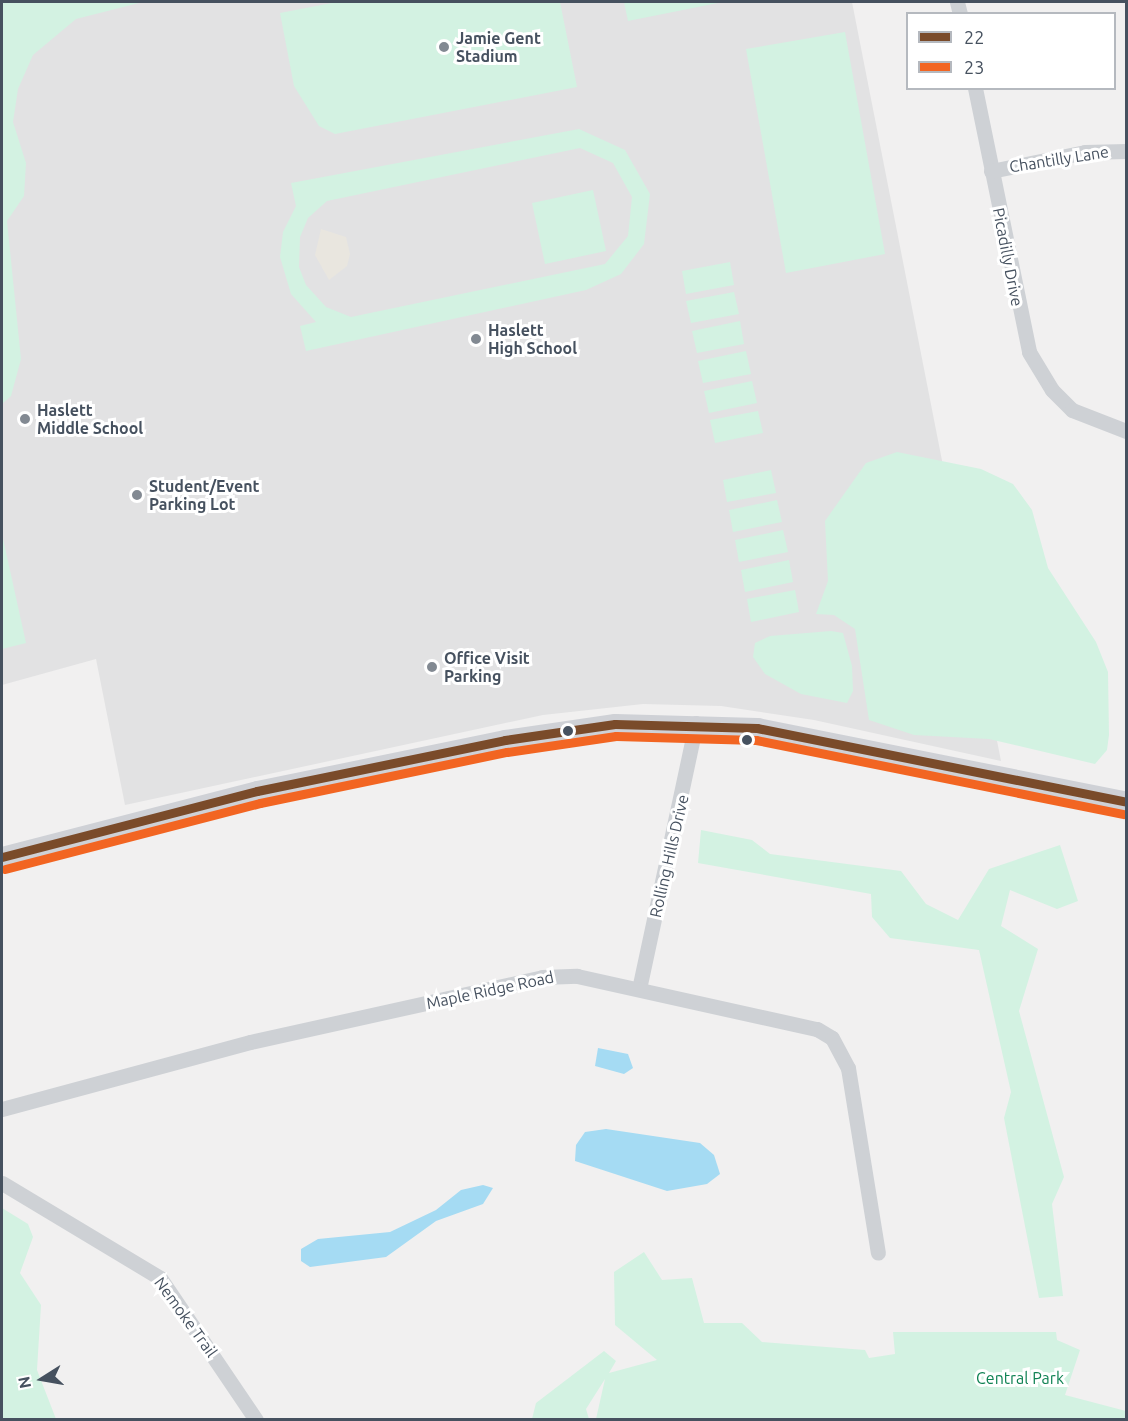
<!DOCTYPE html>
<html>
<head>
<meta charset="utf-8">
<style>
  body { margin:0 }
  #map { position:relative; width:1128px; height:1421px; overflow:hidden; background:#f1f0f0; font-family:Ubuntu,sans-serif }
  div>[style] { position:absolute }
  .education>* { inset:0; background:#e2e2e3 }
  .green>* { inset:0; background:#d3f2e2 }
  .sand>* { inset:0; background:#e9e6df }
  .water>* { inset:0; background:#a5dbf3 }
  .minor>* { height:15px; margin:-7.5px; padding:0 7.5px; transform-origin:7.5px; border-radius:7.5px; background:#ced1d5 }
  .secondary>* { height:21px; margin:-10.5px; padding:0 10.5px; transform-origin:10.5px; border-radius:10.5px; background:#cfd1d6 }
  .bus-1>* { height:9px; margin:-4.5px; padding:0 4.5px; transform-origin:4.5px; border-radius:4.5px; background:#7a4b2a }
  .bus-2>* { height:9px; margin:-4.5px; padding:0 4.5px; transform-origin:4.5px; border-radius:4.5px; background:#f26522 }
  .dots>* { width:16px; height:16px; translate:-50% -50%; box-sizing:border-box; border:3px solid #fff; border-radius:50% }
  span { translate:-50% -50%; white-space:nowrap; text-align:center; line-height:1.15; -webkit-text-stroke:6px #fff; paint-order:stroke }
  .poi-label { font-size:16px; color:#46515f; font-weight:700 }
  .left { translate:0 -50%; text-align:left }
  .street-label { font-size:16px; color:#46515f }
  .park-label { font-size:16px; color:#0f8253 }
  .frame { position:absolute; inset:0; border:3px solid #46515f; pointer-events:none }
  .legend { position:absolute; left:906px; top:12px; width:210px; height:78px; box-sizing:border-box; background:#fff; border:2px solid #b5b9bf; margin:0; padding:8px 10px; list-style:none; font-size:18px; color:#46515f }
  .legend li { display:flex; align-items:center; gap:12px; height:30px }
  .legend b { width:30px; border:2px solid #b5b9bf }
  .north { position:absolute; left:12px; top:1349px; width:60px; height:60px; -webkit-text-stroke:4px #fff; paint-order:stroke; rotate:259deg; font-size:16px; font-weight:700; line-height:24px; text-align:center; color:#46515f }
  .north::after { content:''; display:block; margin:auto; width:21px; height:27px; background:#46515f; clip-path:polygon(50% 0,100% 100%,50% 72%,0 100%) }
</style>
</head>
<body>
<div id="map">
  <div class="education">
    <i style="clip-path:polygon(2px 2px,852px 2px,1001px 761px,814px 720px,721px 706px,643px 704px,543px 715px,125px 805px,96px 659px,2px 685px)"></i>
  </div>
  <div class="green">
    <i style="clip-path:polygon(2px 2px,143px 2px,76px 19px,33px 55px,18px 89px,13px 122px,26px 163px,24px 196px,7px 221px,21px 359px,11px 396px,2px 404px)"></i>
    <i style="clip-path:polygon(337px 2px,560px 2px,577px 87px,335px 134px,319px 126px,294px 86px,280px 13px)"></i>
    <i style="clip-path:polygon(624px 2px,723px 2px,628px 21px)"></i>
    <i style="clip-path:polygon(845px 32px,885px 254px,786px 273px,746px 49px)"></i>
    <i style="clip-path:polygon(evenodd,579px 129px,625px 150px,650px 194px,644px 244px,621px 274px,586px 290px,306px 351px,300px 326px,316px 322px,291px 294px,280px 257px,283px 232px,296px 206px,291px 183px,579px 129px,580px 148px,613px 163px,632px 197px,628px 236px,605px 264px,351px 317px,326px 307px,306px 285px,299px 267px,300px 237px,308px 218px,327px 201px,580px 148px)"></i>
    <i style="clip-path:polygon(593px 190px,606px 251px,545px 264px,532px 203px)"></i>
    <i style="clip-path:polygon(730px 262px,734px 285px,686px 294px,682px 271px)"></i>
    <i style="clip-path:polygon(734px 292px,739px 314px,691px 323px,686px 301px)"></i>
    <i style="clip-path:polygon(740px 321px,744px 344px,697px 353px,692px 331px)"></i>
    <i style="clip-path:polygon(746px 351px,751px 374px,703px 383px,698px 361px)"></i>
    <i style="clip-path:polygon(752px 381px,757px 403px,709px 413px,704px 391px)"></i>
    <i style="clip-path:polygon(758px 411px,763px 433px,715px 443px,710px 420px)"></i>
    <i style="clip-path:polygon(897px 452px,981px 469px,1013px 484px,1032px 510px,1048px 568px,1096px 642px,1108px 672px,1109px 735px,1107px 750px,1095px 764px,989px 739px,914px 735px,869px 720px,855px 629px,834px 615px,816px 614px,828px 581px,825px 521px,866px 463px)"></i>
    <i style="clip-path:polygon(771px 470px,776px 493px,727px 502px,723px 480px)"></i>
    <i style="clip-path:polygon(777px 500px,782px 522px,733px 532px,729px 510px)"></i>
    <i style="clip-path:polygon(783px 530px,788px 552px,739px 562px,735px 540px)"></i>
    <i style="clip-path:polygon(2px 534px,26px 643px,2px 649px)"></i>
    <i style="clip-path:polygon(789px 560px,793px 582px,745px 592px,741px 570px)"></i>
    <i style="clip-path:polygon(795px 590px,799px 612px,751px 622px,747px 599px)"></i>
    <i style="clip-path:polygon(831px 631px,843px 633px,852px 666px,853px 691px,847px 703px,801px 694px,765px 674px,753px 657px,755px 643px,770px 636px)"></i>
    <i style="clip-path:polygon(701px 830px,752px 840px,770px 854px,901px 871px,926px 904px,958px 920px,989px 869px,1060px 845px,1078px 901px,1057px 909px,1010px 890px,1001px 926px,1038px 949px,1019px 1011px,1064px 1177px,1052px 1204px,1063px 1296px,1039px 1298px,1004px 1118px,1011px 1092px,979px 950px,890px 938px,872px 917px,871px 894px,698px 863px)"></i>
    <i style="clip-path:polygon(2px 1208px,28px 1224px,33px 1237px,20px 1273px,41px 1305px,37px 1370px,56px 1419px,2px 1419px)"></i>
    <i style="clip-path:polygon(644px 1252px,662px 1280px,692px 1278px,704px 1323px,742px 1323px,762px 1342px,865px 1350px,869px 1358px,895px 1354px,893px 1332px,1056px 1332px,1057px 1340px,1080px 1350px,1065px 1395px,1126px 1411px,1126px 1419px,596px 1419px,605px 1379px,586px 1409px,589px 1419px,532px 1419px,536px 1403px,604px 1351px,616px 1361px,609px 1373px,657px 1360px,615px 1325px,614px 1272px)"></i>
  </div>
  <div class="sand">
    <i style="clip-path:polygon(321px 229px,346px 237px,350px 254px,347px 266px,329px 280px,315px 255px)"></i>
  </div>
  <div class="water">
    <i style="clip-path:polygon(598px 1048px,628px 1054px,633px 1068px,624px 1074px,595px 1066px)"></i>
    <i style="clip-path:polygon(606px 1129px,700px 1143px,714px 1155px,720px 1174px,707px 1184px,667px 1191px,575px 1161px,576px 1145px,585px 1132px)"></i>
    <i style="clip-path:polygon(483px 1185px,493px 1188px,483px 1204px,436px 1221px,386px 1257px,310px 1267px,301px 1261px,301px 1249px,318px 1239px,390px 1232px,436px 1210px,461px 1190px)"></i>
  </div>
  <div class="minor">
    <i style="left:957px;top:2px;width:12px;rotate:76deg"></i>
    <i style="left:975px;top:88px;width:269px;rotate:78.4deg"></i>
    <i style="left:1029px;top:352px;width:44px;rotate:58.8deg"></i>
    <i style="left:1052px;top:390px;width:28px;rotate:45deg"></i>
    <i style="left:1072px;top:410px;width:58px;rotate:21.3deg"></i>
    <i style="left:991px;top:171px;width:96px;rotate:-11.4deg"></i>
    <i style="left:1085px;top:152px;width:41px;rotate:-1.4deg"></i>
    <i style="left:639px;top:989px;width:272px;rotate:-77.9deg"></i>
    <i style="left:2px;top:1109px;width:257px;rotate:-15.1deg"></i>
    <i style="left:250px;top:1042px;width:299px;rotate:-12.5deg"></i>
    <i style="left:542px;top:977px;width:35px;rotate:-2deg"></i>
    <i style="left:577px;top:976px;width:246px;rotate:12.5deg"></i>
    <i style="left:817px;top:1029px;width:17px;rotate:31deg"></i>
    <i style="left:832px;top:1038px;width:34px;rotate:62deg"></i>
    <i style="left:848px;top:1068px;width:187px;rotate:80.8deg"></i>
    <i style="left:2px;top:1183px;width:184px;rotate:31deg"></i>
    <i style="left:160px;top:1278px;width:171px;rotate:55.9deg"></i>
  </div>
  <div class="secondary">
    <i style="left:2px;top:857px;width:263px;rotate:-14.5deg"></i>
    <i style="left:257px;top:791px;width:253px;rotate:-11.6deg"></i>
    <i style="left:505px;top:740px;width:111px;rotate:-8.3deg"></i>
    <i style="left:615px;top:724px;width:142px;rotate:1.6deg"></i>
    <i style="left:757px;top:728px;width:376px;rotate:11.3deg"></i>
  </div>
  <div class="bus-1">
    <i style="left:2px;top:857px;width:263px;rotate:-14.5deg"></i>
    <i style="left:257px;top:791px;width:253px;rotate:-11.6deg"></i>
    <i style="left:505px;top:740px;width:111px;rotate:-8.3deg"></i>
    <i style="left:615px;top:724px;width:142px;rotate:1.6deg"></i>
    <i style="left:757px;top:728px;width:376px;rotate:11.3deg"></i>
  </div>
  <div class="bus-2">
    <i style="left:5px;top:869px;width:263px;rotate:-14.5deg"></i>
    <i style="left:260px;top:803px;width:252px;rotate:-11.7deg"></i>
    <i style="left:507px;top:752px;width:110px;rotate:-8.4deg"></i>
    <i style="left:616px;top:736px;width:140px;rotate:1.6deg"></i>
    <i style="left:756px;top:740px;width:375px;rotate:11.4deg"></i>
  </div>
  <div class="dots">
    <i style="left:444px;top:47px;background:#828992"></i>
    <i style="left:476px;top:339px;background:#828992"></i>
    <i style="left:25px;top:419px;background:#828992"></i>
    <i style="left:137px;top:495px;background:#828992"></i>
    <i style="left:432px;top:667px;background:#828992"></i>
    <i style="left:568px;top:731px;background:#46515f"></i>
    <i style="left:747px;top:740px;background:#46515f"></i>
  </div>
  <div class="poi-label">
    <span class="left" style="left:456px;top:47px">Jamie Gent<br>Stadium</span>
    <span class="left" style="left:488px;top:339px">Haslett<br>High School</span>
    <span class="left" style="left:37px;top:419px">Haslett<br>Middle School</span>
    <span class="left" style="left:149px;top:495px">Student/Event<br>Parking Lot</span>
    <span class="left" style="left:444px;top:667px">Office Visit<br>Parking</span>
  </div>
  <div class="street-label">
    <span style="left:1059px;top:159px;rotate:-9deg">Chantilly Lane</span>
    <span style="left:1008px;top:257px;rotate:79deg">Picadilly Drive</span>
    <span style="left:669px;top:856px;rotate:-77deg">Rolling Hills Drive</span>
    <span style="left:490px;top:990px;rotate:-12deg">Maple Ridge Road</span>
    <span style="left:186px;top:1317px;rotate:54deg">Nemoke Trail</span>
  </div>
  <div class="park-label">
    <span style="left:1020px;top:1378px">Central Park</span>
  </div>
  <div class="frame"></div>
  <ul class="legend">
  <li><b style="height:8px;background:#7a4b2a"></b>22</li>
  <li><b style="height:8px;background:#f26522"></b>23</li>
  </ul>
  <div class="north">N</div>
</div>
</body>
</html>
